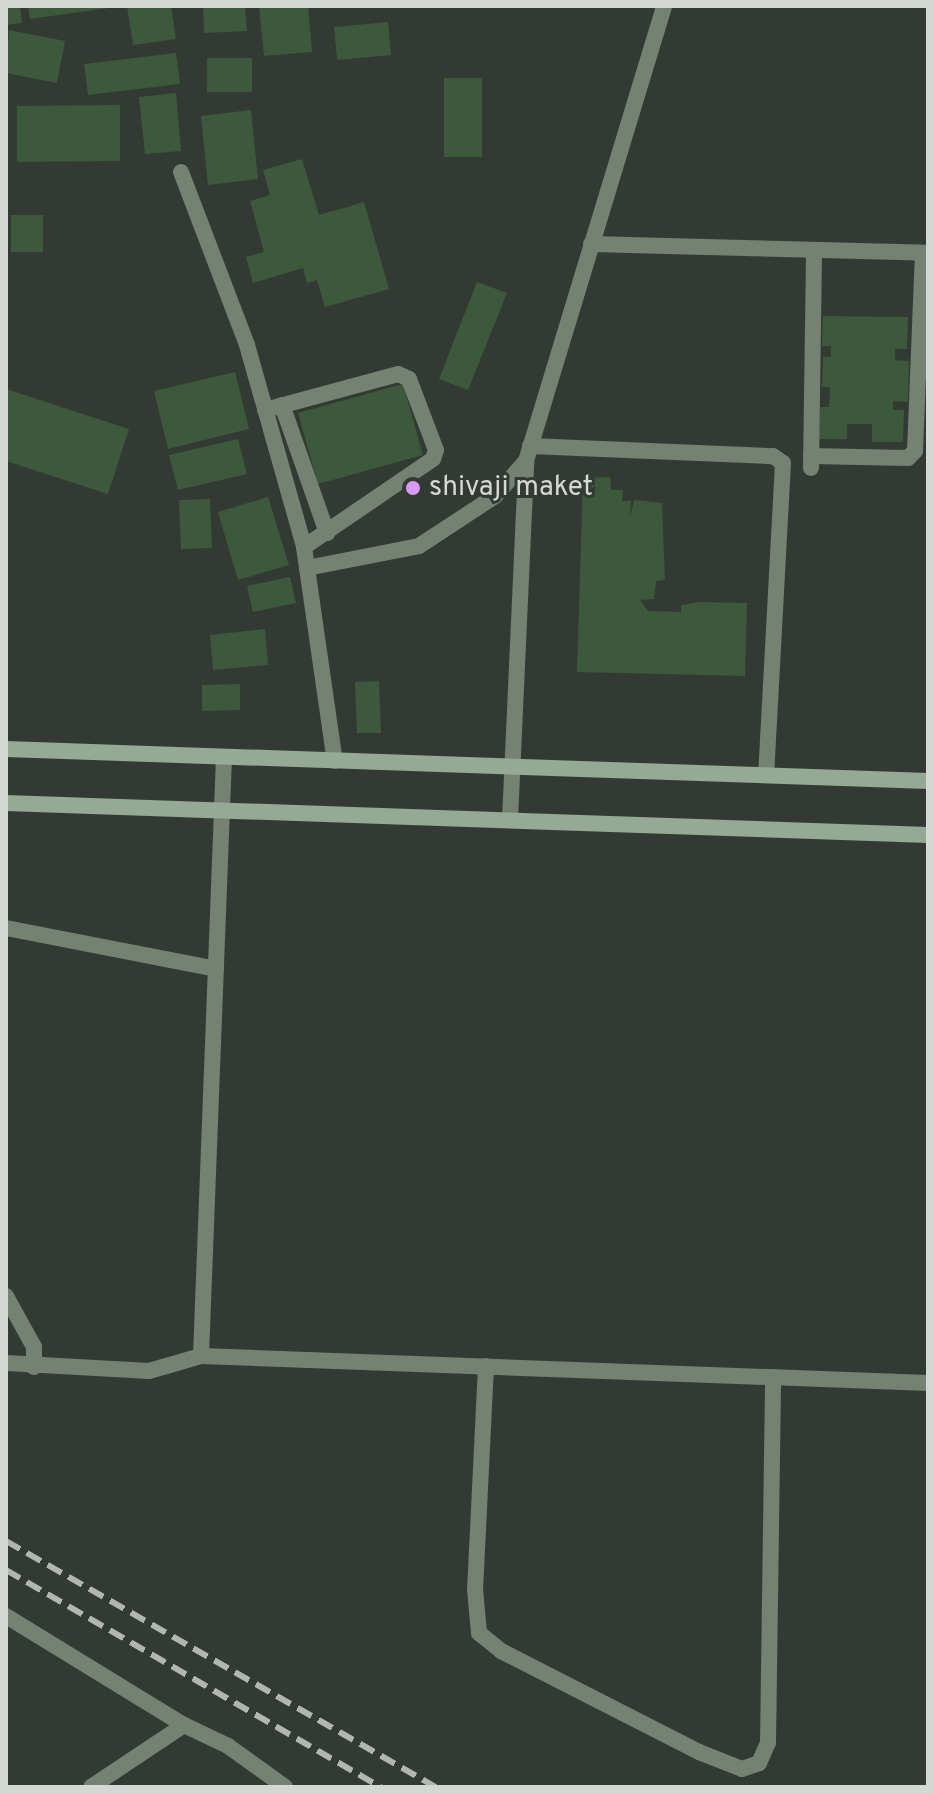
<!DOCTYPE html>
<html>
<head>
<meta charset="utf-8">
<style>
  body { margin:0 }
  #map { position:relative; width:934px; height:1793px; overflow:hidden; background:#333a33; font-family:Overpass,sans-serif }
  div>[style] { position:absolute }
  .building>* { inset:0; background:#3c593b }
  .street>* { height:16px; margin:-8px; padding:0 8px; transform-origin:8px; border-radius:8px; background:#748173 }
  .secondary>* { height:16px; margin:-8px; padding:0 8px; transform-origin:8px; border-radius:8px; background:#94aa94 }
  .rail>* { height:6px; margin-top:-3px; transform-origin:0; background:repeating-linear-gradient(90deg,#b2b6b2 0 16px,transparent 0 24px) }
  .dots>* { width:22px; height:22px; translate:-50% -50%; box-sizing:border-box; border:4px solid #333a33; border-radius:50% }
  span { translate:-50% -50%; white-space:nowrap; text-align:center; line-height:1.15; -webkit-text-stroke:6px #333a33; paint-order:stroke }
  .poi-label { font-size:28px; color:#d4d8d4 }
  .left { translate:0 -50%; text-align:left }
  .frame { position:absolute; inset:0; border:8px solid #d4d8d4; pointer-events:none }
</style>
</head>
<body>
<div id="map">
  <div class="building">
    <i style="clip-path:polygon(6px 6px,20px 6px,22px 23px,6px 25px)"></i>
    <i style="clip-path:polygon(28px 6px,109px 6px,109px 8px,30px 19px)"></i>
    <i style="clip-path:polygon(127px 6px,171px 6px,176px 39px,133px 45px)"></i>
    <i style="clip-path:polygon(203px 6px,245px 6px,247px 31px,204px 33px)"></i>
    <i style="clip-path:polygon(259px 6px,308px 6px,312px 52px,264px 56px)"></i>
    <i style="clip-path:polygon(388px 22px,391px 55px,337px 60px,334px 27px)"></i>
    <i style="clip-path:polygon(9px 30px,65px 41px,57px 83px,6px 73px)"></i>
    <i style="clip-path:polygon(176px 53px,180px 84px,88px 95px,84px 64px)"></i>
    <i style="clip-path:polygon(207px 58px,252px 58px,252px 92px,207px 92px)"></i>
    <i style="clip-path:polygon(444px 78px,482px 78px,482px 157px,444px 157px)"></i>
    <i style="clip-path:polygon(176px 93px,181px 151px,145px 154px,139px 97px)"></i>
    <i style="clip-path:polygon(120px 105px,120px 161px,17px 162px,17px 106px)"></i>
    <i style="clip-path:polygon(251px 110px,258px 179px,208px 185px,201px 116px)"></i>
    <i style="clip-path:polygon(302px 159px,319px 215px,364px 202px,389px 289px,325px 307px,317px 280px,307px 283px,303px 268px,253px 283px,246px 257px,264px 252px,250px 201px,270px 195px,263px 170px)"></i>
    <i style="clip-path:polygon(11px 215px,43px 215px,43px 252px,11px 252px)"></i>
    <i style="clip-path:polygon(477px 282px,507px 293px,468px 390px,439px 379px)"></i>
    <i style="clip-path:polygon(823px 316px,908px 317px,907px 349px,895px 349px,895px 360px,909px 361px,908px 402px,893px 401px,893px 410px,904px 410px,903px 442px,872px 442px,872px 424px,847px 424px,847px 439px,819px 439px,820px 407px,829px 407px,830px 387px,822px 387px,823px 357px,831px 357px,831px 346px,822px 346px)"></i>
    <i style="clip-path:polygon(235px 372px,249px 429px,168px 449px,154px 391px)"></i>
    <i style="clip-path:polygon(403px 384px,423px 455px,318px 484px,298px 413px)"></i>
    <i style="clip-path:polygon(6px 389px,129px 429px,108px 494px,6px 461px)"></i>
    <i style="clip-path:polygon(238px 439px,247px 474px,178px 490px,169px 455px)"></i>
    <i style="clip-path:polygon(610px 477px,611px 490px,623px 490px,622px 501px,631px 501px,630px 517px,634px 500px,662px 503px,665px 580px,656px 581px,654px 599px,640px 600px,648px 611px,681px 612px,681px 605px,699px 602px,747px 603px,745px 676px,577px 672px,583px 478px)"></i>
    <i style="clip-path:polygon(268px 497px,289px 565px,238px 580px,218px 512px)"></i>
    <i style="clip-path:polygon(210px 499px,212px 548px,181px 549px,179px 500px)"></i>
    <i style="clip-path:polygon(290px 577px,296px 603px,253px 612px,247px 586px)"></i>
    <i style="clip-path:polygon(265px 629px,268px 665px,213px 670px,210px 635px)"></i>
    <i style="clip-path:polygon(379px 681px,381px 733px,357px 733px,355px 682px)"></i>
    <i style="clip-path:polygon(240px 684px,240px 710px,202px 711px,202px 685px)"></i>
  </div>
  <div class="street">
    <i style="left:181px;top:172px;width:185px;rotate:69.1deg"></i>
    <i style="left:247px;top:345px;width:210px;rotate:74.2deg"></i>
    <i style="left:304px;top:547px;width:216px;rotate:81.8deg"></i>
    <i style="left:591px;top:244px;width:337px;rotate:1.5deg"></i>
    <i style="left:282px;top:405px;width:136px;rotate:70.6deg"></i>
    <i style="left:265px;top:410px;width:138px;rotate:-15.1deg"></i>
    <i style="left:398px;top:374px;width:12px;rotate:24deg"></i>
    <i style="left:409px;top:379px;width:76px;rotate:69.2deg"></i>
    <i style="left:436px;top:450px;width:9px;rotate:108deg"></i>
    <i style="left:433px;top:459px;width:156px;rotate:145.7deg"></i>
    <i style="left:530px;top:446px;width:243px;rotate:2.4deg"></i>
    <i style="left:773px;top:456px;width:12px;rotate:35deg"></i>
    <i style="left:783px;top:463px;width:312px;rotate:93.1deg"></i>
    <i style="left:811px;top:456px;width:97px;rotate:1.2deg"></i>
    <i style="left:908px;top:458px;width:10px;rotate:-45deg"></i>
    <i style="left:915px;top:451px;width:198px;rotate:-87.7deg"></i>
    <i style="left:811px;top:468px;width:218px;rotate:-89.2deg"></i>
    <i style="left:307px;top:568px;width:114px;rotate:-11.1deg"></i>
    <i style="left:419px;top:546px;width:91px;rotate:-33.3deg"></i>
    <i style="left:495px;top:496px;width:47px;rotate:-48.5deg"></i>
    <i style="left:224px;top:757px;width:599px;rotate:92.2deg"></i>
    <i style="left:201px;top:1356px;width:728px;rotate:2.13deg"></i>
    <i style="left:510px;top:820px;width:359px;rotate:-87.4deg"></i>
    <i style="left:526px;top:461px;width:475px;rotate:-73.1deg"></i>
    <i style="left:6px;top:928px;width:214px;rotate:11deg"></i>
    <i style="left:6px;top:1296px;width:58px;rotate:61.2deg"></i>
    <i style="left:34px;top:1347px;width:20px;rotate:90deg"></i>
    <i style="left:6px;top:1363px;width:143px;rotate:3.2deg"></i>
    <i style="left:149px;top:1371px;width:54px;rotate:-16.1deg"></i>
    <i style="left:486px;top:1366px;width:223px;rotate:92.8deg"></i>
    <i style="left:475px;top:1589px;width:44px;rotate:84.8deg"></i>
    <i style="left:479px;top:1633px;width:28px;rotate:39deg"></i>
    <i style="left:501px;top:1651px;width:222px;rotate:27deg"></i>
    <i style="left:699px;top:1752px;width:46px;rotate:21.6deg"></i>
    <i style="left:742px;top:1769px;width:18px;rotate:-19deg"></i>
    <i style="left:759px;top:1763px;width:22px;rotate:-66deg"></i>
    <i style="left:768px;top:1743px;width:366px;rotate:-89.2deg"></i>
    <i style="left:6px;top:1616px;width:209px;rotate:31.5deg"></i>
    <i style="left:184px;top:1725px;width:49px;rotate:25.5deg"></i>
    <i style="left:228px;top:1746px;width:70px;rotate:35.7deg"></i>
    <i style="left:91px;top:1787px;width:112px;rotate:-33.7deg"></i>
  </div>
  <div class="secondary">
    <i style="left:6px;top:749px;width:923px;rotate:1.99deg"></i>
    <i style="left:6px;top:803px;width:923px;rotate:1.99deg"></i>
  </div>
  <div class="rail">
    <i style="left:6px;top:1541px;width:495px;rotate:29.8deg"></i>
    <i style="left:6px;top:1570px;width:433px;rotate:30.1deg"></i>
  </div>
  <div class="dots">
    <i style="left:413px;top:488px;background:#d99af7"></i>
  </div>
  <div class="poi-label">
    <span class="left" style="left:429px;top:488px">shivaji maket</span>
  </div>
  <div class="frame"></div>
</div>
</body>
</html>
